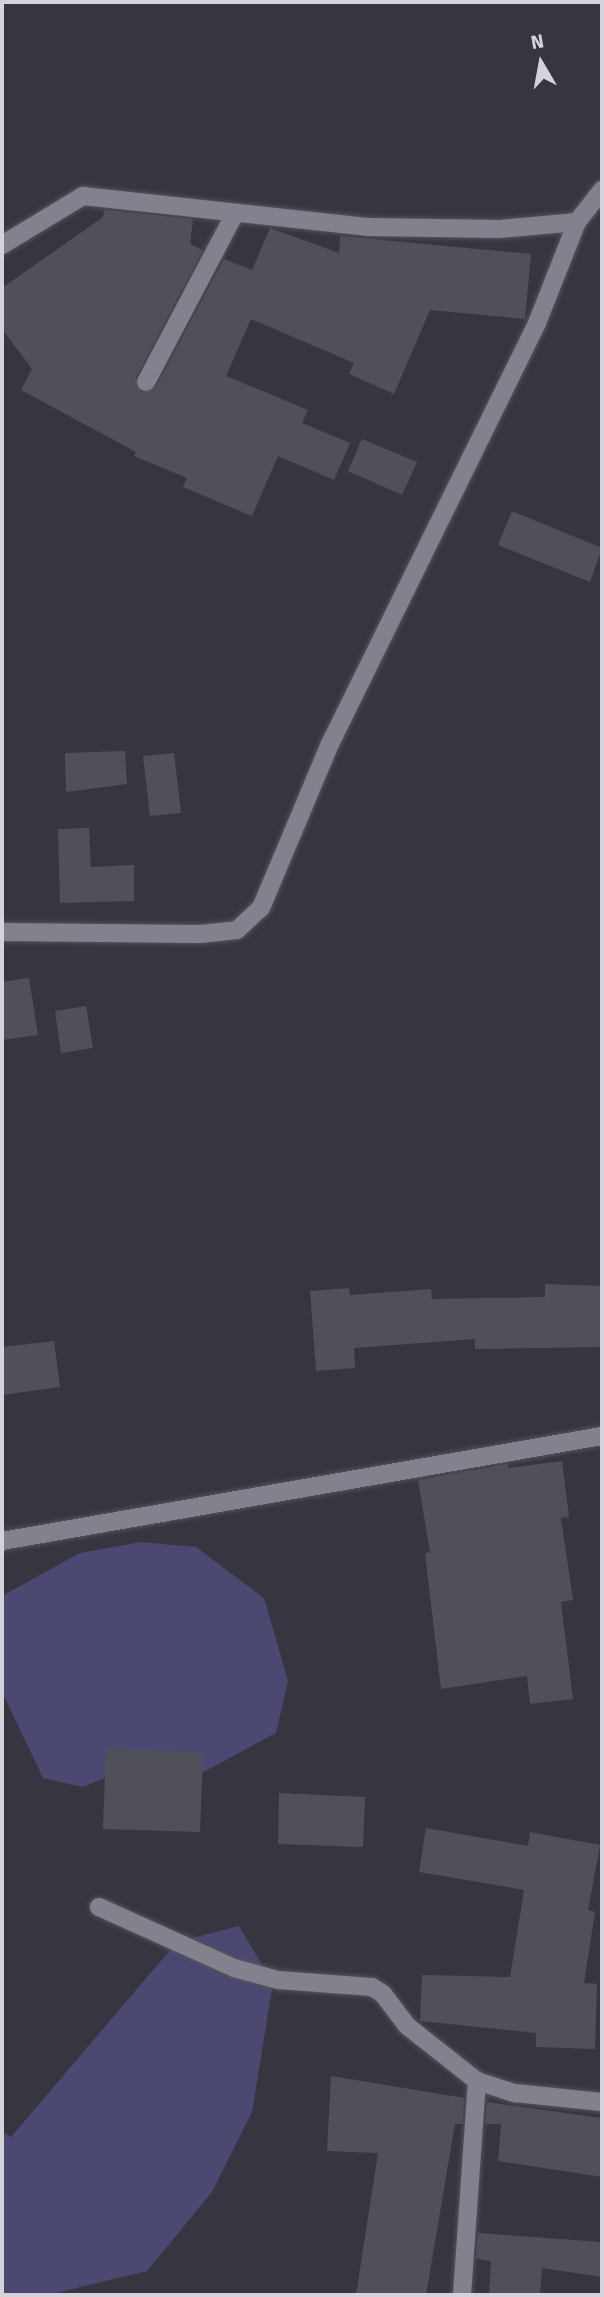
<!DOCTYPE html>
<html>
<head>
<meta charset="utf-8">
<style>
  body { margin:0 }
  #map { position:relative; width:604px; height:2297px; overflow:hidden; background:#373640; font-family:"Fira Sans",sans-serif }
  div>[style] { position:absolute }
  .green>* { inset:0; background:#4b4871 }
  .building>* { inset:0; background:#50505b }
  .roads { filter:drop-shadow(0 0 2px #54545c) drop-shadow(0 0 2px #54545c) }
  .service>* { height:18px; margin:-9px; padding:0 9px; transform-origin:9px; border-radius:9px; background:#82818d }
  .minor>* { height:18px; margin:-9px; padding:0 9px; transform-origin:9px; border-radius:9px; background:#82818d }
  span { translate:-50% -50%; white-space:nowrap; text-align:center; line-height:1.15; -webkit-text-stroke:6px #373640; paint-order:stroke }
  .frame { position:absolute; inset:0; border:4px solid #d3d3d9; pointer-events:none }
  .north { position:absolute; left:506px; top:28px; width:70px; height:70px; -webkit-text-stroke:5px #373640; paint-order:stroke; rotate:350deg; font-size:19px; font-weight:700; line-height:28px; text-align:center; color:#d3d3d9 }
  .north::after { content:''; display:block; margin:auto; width:24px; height:32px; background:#d3d3d9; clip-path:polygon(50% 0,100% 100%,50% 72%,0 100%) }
</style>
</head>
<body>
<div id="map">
  <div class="green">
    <i style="clip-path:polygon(141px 1542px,196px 1547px,264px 1598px,288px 1681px,276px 1733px,196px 1776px,135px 1765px,83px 1787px,43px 1778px,2px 1692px,2px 1596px,80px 1553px)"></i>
    <i style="clip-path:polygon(239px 1926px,273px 1983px,252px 2112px,212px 2192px,147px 2271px,48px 2295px,2px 2295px,2px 2132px,11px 2137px,177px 1942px)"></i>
  </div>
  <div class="building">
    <i style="clip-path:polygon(104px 210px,193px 219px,190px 244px,203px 250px,136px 377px,141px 392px,156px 387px,224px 259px,252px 270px,270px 228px,339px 253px,340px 236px,531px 254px,525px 319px,430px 310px,394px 394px,349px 374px,354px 363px,251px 319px,226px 376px,308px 410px,302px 423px,350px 443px,334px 480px,278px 456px,252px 516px,183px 487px,187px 478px,134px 456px,136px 452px,21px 390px,32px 369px,2px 329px,2px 288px,103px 217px)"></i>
    <i style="clip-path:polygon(362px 439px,417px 462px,402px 495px,348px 471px)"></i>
    <i style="clip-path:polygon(512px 511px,602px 548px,590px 582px,498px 545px)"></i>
    <i style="clip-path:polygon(125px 751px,127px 784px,66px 792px,65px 753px)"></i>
    <i style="clip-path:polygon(174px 753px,181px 813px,150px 816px,143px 756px)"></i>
    <i style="clip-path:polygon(89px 828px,91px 867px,134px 865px,134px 901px,60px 903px,58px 829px)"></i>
    <i style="clip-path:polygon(29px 978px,38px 1035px,2px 1040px,2px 982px)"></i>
    <i style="clip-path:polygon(86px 1006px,93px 1048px,61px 1053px,55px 1011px)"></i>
    <i style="clip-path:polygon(545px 1284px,602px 1286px,602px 1347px,475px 1349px,475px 1339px,354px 1348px,355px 1368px,316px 1371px,310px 1291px,349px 1288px,350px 1295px,431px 1289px,432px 1299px,545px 1297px)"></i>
    <i style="clip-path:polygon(54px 1341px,60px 1387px,2px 1395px,2px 1347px)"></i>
    <i style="clip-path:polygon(562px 1461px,569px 1517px,561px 1518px,573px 1600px,561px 1602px,573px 1699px,530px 1704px,527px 1676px,441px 1689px,425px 1553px,430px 1552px,418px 1480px,508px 1464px,508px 1468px)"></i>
    <i style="clip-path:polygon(106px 1749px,203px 1752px,200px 1832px,103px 1829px)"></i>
    <i style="clip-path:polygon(279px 1793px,365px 1797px,363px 1847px,278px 1844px)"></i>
    <i style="clip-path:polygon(426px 1828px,528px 1846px,530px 1832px,600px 1845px,588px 1910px,595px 1912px,584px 1983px,597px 1984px,595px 2049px,536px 2047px,536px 2033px,420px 2021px,422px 1975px,510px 1977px,524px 1890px,419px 1872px)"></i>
    <i style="clip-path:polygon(331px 2076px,464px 2098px,463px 2124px,455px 2124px,426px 2295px,356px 2295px,378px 2153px,327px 2151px)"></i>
    <i style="clip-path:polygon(487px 2102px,602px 2118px,602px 2177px,498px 2161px,501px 2124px,485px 2124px)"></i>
    <i style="clip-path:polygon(478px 2233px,602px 2242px,602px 2277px,542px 2268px,540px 2295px,489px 2295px,491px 2261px,476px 2259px)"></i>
  </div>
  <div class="roads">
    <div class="service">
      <i style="left:146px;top:382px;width:191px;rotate:-62.2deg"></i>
    </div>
    <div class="minor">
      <i style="left:2px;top:245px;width:95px;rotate:-31.2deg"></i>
      <i style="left:83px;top:196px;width:288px;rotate:6.2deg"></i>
      <i style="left:369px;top:227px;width:130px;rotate:0.9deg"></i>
      <i style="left:499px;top:229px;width:78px;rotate:-5.1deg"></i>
      <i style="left:2px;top:932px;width:198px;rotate:0.6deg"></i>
      <i style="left:200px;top:934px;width:37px;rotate:-6deg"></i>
      <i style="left:237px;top:930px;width:33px;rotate:-43deg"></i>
      <i style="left:261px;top:908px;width:178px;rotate:-67.2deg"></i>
      <i style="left:330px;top:744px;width:469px;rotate:-63.8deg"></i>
      <i style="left:537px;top:323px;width:109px;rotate:-68.4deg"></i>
      <i style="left:577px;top:222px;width:41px;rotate:-52deg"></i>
      <i style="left:2px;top:1541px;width:609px;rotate:-9.93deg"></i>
      <i style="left:99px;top:1907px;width:148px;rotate:24.3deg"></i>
      <i style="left:234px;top:1968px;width:46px;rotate:15.3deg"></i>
      <i style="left:278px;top:1980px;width:94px;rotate:4.3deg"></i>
      <i style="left:372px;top:1987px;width:13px;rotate:32deg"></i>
      <i style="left:383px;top:1994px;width:39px;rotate:53deg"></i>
      <i style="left:406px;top:2025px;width:90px;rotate:38.3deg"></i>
      <i style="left:477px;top:2081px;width:40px;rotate:18deg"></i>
      <i style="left:515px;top:2093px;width:87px;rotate:5.9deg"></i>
      <i style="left:462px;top:2295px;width:215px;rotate:-86deg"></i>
    </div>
  </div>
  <div class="frame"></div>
  <div class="north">N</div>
</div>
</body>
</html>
